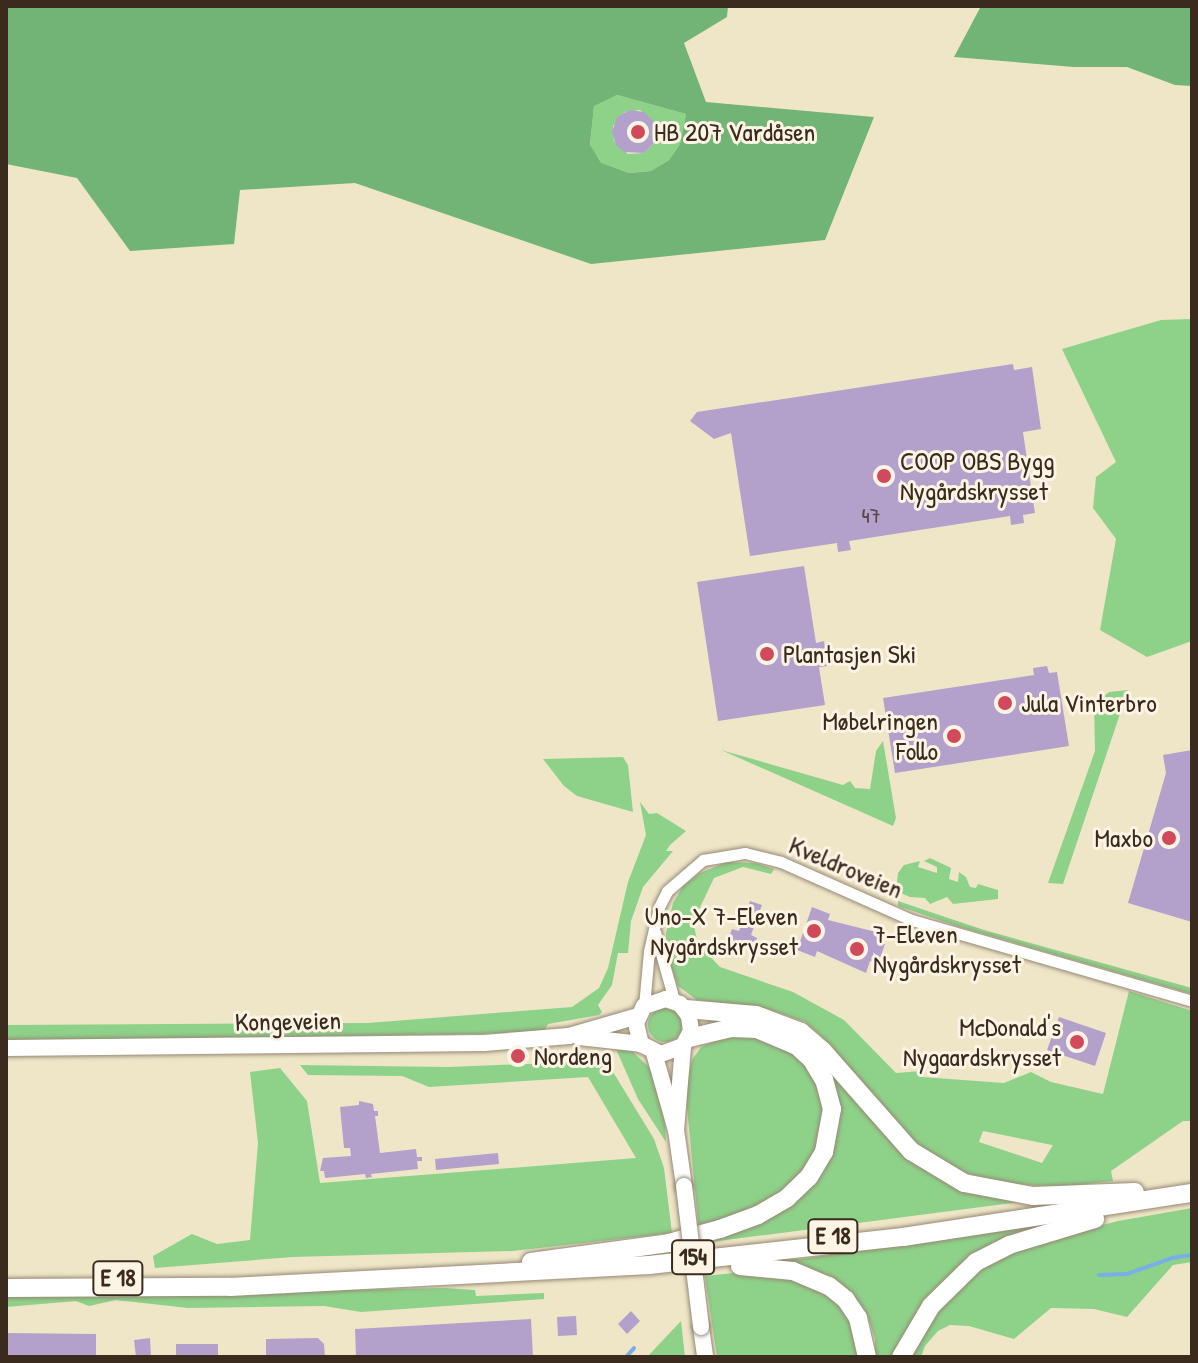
<!DOCTYPE html>
<html>
<head>
<meta charset="utf-8">
<style>
  body { margin:0 }
  #map { position:relative; width:1198px; height:1363px; overflow:hidden; background:#efe6c8; font-family:"Patrick Hand",sans-serif }
  div>[style] { position:absolute }
  .green>* { inset:0; background:#8ed28a }
  .round { border-radius:50% }
  .forest>* { inset:0; background:#72b476 }
  .stream>* { height:4px; margin:-2px; padding:0 2px; transform-origin:2px; border-radius:2px; background:#78afe7 }
  .building>* { inset:0; background:#b3a1cc }
  .roads { filter:drop-shadow(0 0 2px #958873) drop-shadow(0 0 2px #958873) }
  .minor>* { height:11px; margin:-5.5px; padding:0 5.5px; transform-origin:5.5px; border-radius:5.5px; background:#fff }
  .secondary>* { height:16px; margin:-8px; padding:0 8px; transform-origin:8px; border-radius:8px; background:#fff }
  .primary>* { height:16px; margin:-8px; padding:0 8px; transform-origin:8px; border-radius:8px; background:#fff }
  .trunk>* { height:18px; margin:-9px; padding:0 9px; transform-origin:9px; border-radius:9px; background:#fff }
  .bridges { filter:drop-shadow(0 0 2px #958873) drop-shadow(0 0 2px #958873) }
  .primary-bridge>* { height:16px; margin:-8px; padding:0 8px; transform-origin:8px; border-radius:8px; background:#fff }
  .dots>* { width:22px; height:22px; translate:-50% -50%; box-sizing:border-box; border:4px solid #fcf5e5; border-radius:50% }
  span { translate:-50% -50%; white-space:nowrap; text-align:center; line-height:1.15; -webkit-text-stroke:6px #fcf5e5; paint-order:stroke }
  .number-label { font-size:22px; color:#59484a }
  .number-label span { -webkit-text-stroke-width:0 }
  .shield-label span { padding:2px 6px; background:#fcf5e5; border:2px solid; border-radius:6px; -webkit-text-stroke-width:0 }
  .shield-label { font-size:24px; color:#3b2a1e; font-weight:700 }
  .poi-label { font-size:26px; color:#3b2a1e }
  .left { translate:0 -50%; text-align:left }
  .right { translate:-100% -50%; text-align:right }
  .street-label { font-size:26px; color:#3b2a1e }
  .frame { position:absolute; inset:0; border:8px solid #3b2a1e; pointer-events:none }
</style>
</head>
<body>
<div id="map">
  <div class="green">
    <i style="clip-path:polygon(evenodd,617px 95px,686px 114px,680px 144px,669px 160px,651px 171px,629px 173px,601px 164px,590px 146px,594px 105px,617px 95px,640px 110px,655px 123px,668px 122px,670px 131px,657px 133px,654px 143px,644px 153px,628px 154px,614px 141px,613px 126px,625px 112px,640px 110px)"></i>
    <i style="clip-path:polygon(1192px 319px,1192px 641px,1147px 657px,1100px 630px,1116px 539px,1093px 508px,1096px 477px,1116px 462px,1062px 349px,1161px 320px)"></i>
    <i style="clip-path:polygon(1128px 690px,1063px 884px,1048px 883px,1095px 751px,1094px 704px,1109px 692px)"></i>
    <i style="clip-path:polygon(883px 741px,896px 818px,893px 826px,721px 750px,843px 785px,850px 781px,855px 788px,870px 789px,876px 751px)"></i>
    <i style="clip-path:polygon(623px 757px,628px 765px,633px 812px,577px 796px,564px 786px,543px 759px)"></i>
    <i style="clip-path:polygon(640px 802px,649px 814px,657px 813px,686px 831px,670px 845px,666px 851px,673px 851px,643px 887px,631px 921px,628px 953px,618px 953px,612px 985px,598px 1005px,602px 1012px,599px 1015px,548px 1024px,544px 1031px,479px 1034px,6px 1041px,6px 1025px,368px 1023px,572px 1007px,599px 988px,608px 968px,628px 882px,646px 835px)"></i>
    <i style="clip-path:polygon(930px 858px,951px 868px,949px 879px,958px 882px,959px 872px,966px 877px,970px 887px,976px 888px,978px 884px,998px 890px,998px 899px,953px 904px,947px 897px,930px 904px,925px 898px,910px 897px,896px 891px,898px 873px,904px 865px,920px 861px,918px 867px,937px 873px,937px 867px,924px 861px)"></i>
    <i style="clip-path:polygon(evenodd,727px 862px,755px 863px,774px 869px,771px 874px,743px 867px,714px 878px,693px 922px,698px 944px,720px 967px,793px 992px,844px 1020px,896px 1073px,921px 1071px,922px 1077px,1004px 1083px,1031px 1072px,1051px 1082px,1103px 1094px,1129px 991px,1192px 1011px,1192px 1121px,1183px 1121px,1111px 1171px,1113px 1181px,1060px 1187px,996px 1183px,949px 1167px,901px 1132px,830px 1044px,805px 1022px,765px 1008px,697px 1000px,678px 986px,667px 954px,666px 933px,673px 903px,683px 886px,700px 873px,727px 862px,983px 1131px,1052px 1145px,1053px 1145px,1042px 1163px,979px 1142px,983px 1131px)"></i>
    <i style="clip-path:polygon(898px 901px,984px 930px,1192px 988px,1192px 994px,960px 927px,898px 906px)"></i>
    <i class="round" style="left:648px;top:1008px;width:34px;height:34px"></i>
    <i style="clip-path:polygon(758px 1035px,788px 1047px,810px 1068px,824px 1107px,816px 1158px,772px 1201px,699px 1231px,685px 1087px,692px 1060px,701px 1047px,720px 1039px)"></i>
    <i style="clip-path:polygon(616px 1049px,633px 1052px,652px 1070px,664px 1109px,666px 1142px,638px 1099px)"></i>
    <i style="clip-path:polygon(601px 1061px,610px 1067px,654px 1139px,664px 1168px,672px 1233px,513px 1251px,293px 1257px,155px 1268px,153px 1256px,192px 1234px,217px 1244px,250px 1240px,258px 1143px,250px 1072px,280px 1068px,307px 1101px,320px 1183px,636px 1158px,588px 1077px,429px 1087px,402px 1076px,308px 1075px,300px 1065px,448px 1067px)"></i>
    <i style="clip-path:polygon(834px 1070px,911px 1156px,1036px 1200px,703px 1243px,702px 1239px,756px 1223px,827px 1163px,839px 1126px,839px 1109px,828px 1072px)"></i>
    <i style="clip-path:polygon(1192px 1208px,1192px 1262px,1173px 1265px,1127px 1317px,1094px 1309px,1051px 1308px,1014px 1339px,969px 1326px,950px 1325px,938px 1331px,925px 1346px,921px 1357px,910px 1357px,925px 1328px,946px 1302px,990px 1262px,1038px 1242px,1118px 1221px)"></i>
    <i style="clip-path:polygon(1048px 1224px,1012px 1236px,894px 1357px,875px 1357px,875px 1339px,868px 1317px,855px 1298px,830px 1276px,780px 1262px)"></i>
    <i style="clip-path:polygon(743px 1272px,804px 1282px,825px 1293px,841px 1306px,849px 1319px,859px 1357px,717px 1357px,705px 1276px)"></i>
    <i style="clip-path:polygon(445px 1288px,475px 1290px,476px 1296px,544px 1293px,544px 1299px,361px 1312px,324px 1306px,188px 1308px,116px 1300px,89px 1306px,76px 1301px,6px 1307px,6px 1296px)"></i>
    <i style="clip-path:polygon(681px 1321px,685px 1357px,647px 1357px)"></i>
  </div>
  <div class="forest">
    <i style="clip-path:polygon(evenodd,6px 6px,728px 6px,727px 17px,684px 43px,706px 102px,874px 117px,825px 240px,591px 264px,355px 183px,240px 190px,234px 244px,130px 251px,77px 178px,6px 164px,6px 6px,617px 95px,686px 114px,680px 144px,669px 160px,651px 171px,629px 173px,601px 163px,590px 145px,594px 106px,617px 95px)"></i>
    <i style="clip-path:polygon(981px 6px,1192px 6px,1192px 86px,1175px 85px,1127px 67px,1074px 67px,954px 57px)"></i>
  </div>
  <div class="stream">
    <i style="left:1099px;top:1275px;width:28px;rotate:-2deg"></i>
    <i style="left:1127px;top:1274px;width:48px;rotate:-19.6deg"></i>
    <i style="left:1172px;top:1258px;width:20px;rotate:-9deg"></i>
    <i style="left:626px;top:1357px;width:12px;rotate:-48deg"></i>
  </div>
  <div class="building">
    <i style="clip-path:polygon(630px 110px,644px 112px,655px 123px,669px 122px,670px 132px,657px 133px,654px 143px,644px 153px,624px 152px,616px 145px,612px 132px,617px 117px)"></i>
    <i style="clip-path:polygon(1013px 364px,1014px 370px,1032px 367px,1041px 429px,1023px 432px,1035px 513px,1023px 515px,1024px 523px,1011px 525px,1010px 516px,849px 541px,851px 550px,838px 552px,837px 543px,750px 556px,731px 433px,714px 439px,690px 421px,697px 412px)"></i>
    <i style="clip-path:polygon(804px 566px,816px 643px,824px 641px,828px 666px,819px 667px,825px 705px,718px 721px,697px 582px)"></i>
    <i style="clip-path:polygon(1047px 666px,1049px 673px,1057px 672px,1069px 746px,895px 773px,883px 698px,1034px 675px,1033px 668px)"></i>
    <i style="clip-path:polygon(1192px 750px,1192px 922px,1128px 903px,1166px 773px,1163px 755px)"></i>
    <i style="clip-path:polygon(750px 901px,762px 905px,751px 935px,757px 938px,753px 949px,728px 940px,732px 929px,739px 931px)"></i>
    <i style="clip-path:polygon(812px 907px,830px 914px,828px 920px,880px 933px,877px 941px,885px 944px,878px 964px,870px 961px,866px 973px,817px 951px,815px 957px,797px 950px)"></i>
    <i style="clip-path:polygon(1059px 1017px,1106px 1033px,1095px 1066px,1047px 1050px)"></i>
    <i style="clip-path:polygon(359px 1101px,373px 1104px,374px 1111px,378px 1111px,378px 1116px,375px 1116px,380px 1153px,416px 1149px,417px 1157px,422px 1157px,422px 1161px,417px 1161px,418px 1169px,371px 1174px,372px 1177px,366px 1178px,365px 1174px,325px 1178px,324px 1171px,320px 1171px,323px 1158px,351px 1156px,350px 1148px,344px 1148px,340px 1107px,359px 1105px)"></i>
    <i style="clip-path:polygon(498px 1153px,499px 1164px,436px 1170px,435px 1159px)"></i>
    <i style="clip-path:polygon(631px 1311px,640px 1321px,627px 1334px,618px 1324px)"></i>
    <i style="clip-path:polygon(576px 1316px,577px 1335px,558px 1336px,557px 1317px)"></i>
    <i style="clip-path:polygon(531px 1319px,533px 1357px,356px 1357px,355px 1329px)"></i>
    <i style="clip-path:polygon(6px 1333px,96px 1334px,96px 1357px,6px 1357px)"></i>
    <i style="clip-path:polygon(150px 1338px,151px 1357px,136px 1357px,134px 1340px)"></i>
    <i style="clip-path:polygon(318px 1338px,324px 1344px,325px 1357px,266px 1357px,266px 1339px)"></i>
    <i style="clip-path:polygon(176px 1344px,218px 1344px,218px 1357px,176px 1357px)"></i>
  </div>
  <div class="roads">
    <div class="minor">
      <i style="left:655px;top:932px;width:71px;rotate:74.4deg"></i>
      <i style="left:644px;top:1006px;width:55px;rotate:-84.8deg"></i>
      <i style="left:649px;top:951px;width:45px;rotate:-77.2deg"></i>
      <i style="left:659px;top:907px;width:18px;rotate:-63deg"></i>
      <i style="left:667px;top:891px;width:48px;rotate:-40.7deg"></i>
      <i style="left:703px;top:860px;width:43px;rotate:-9.5deg"></i>
      <i style="left:745px;top:853px;width:37px;rotate:14deg"></i>
      <i style="left:781px;top:862px;width:143px;rotate:23.9deg"></i>
      <i style="left:912px;top:920px;width:291px;rotate:16.1deg"></i>
    </div>
    <div class="secondary">
      <i style="left:579px;top:1037px;width:62px;rotate:6.4deg"></i>
      <i style="left:6px;top:1048px;width:478px;rotate:-0.6deg"></i>
      <i style="left:484px;top:1043px;width:85px;rotate:-4.7deg"></i>
      <i style="left:569px;top:1036px;width:72px;rotate:-16.2deg"></i>
    </div>
    <div class="primary">
      <i style="left:654px;top:1053px;width:80px;rotate:74.1deg"></i>
      <i style="left:676px;top:1130px;width:57px;rotate:81.9deg"></i>
      <i style="left:676px;top:1130px;width:84px;rotate:-85.2deg"></i>
      <i style="left:683px;top:1046px;width:17px;rotate:-62deg"></i>
      <i style="left:691px;top:1031px;width:15px;rotate:-98deg"></i>
      <i style="left:689px;top:1016px;width:15px;rotate:-127deg"></i>
      <i style="left:680px;top:1004px;width:15px;rotate:-160deg"></i>
      <i style="left:666px;top:999px;width:23px;rotate:162deg"></i>
      <i style="left:644px;top:1006px;width:19px;rotate:115deg"></i>
      <i style="left:636px;top:1023px;width:22px;rotate:77deg"></i>
      <i style="left:641px;top:1044px;width:22px;rotate:27deg"></i>
      <i style="left:661px;top:1054px;width:23px;rotate:-20deg"></i>
      <i style="left:701px;top:1327px;width:30px;rotate:82deg"></i>
    </div>
    <div class="trunk">
      <i style="left:686px;top:1009px;width:70px;rotate:4.9deg"></i>
      <i style="left:756px;top:1015px;width:48px;rotate:20.7deg"></i>
      <i style="left:801px;top:1032px;width:28px;rotate:41deg"></i>
      <i style="left:822px;top:1050px;width:135px;rotate:48.6deg"></i>
      <i style="left:911px;top:1151px;width:62px;rotate:31.1deg"></i>
      <i style="left:964px;top:1183px;width:70px;rotate:10.7deg"></i>
      <i style="left:1033px;top:1196px;width:102px;rotate:-2.2deg"></i>
      <i style="left:531px;top:1262px;width:139px;rotate:-7.8deg"></i>
      <i style="left:669px;top:1243px;width:53px;rotate:-15.4deg"></i>
      <i style="left:720px;top:1229px;width:40px;rotate:-20.2deg"></i>
      <i style="left:758px;top:1215px;width:34px;rotate:-30deg"></i>
      <i style="left:787px;top:1198px;width:30px;rotate:-44deg"></i>
      <i style="left:809px;top:1177px;width:29px;rotate:-59deg"></i>
      <i style="left:824px;top:1152px;width:44px;rotate:-79.5deg"></i>
      <i style="left:832px;top:1109px;width:30px;rotate:-105deg"></i>
      <i style="left:824px;top:1080px;width:23px;rotate:-121deg"></i>
      <i style="left:812px;top:1060px;width:21px;rotate:-137deg"></i>
      <i style="left:797px;top:1046px;width:43px;rotate:-157deg"></i>
      <i style="left:757px;top:1029px;width:26px;rotate:-178deg"></i>
      <i style="left:731px;top:1028px;width:43px;rotate:166.6deg"></i>
      <i style="left:740px;top:1266px;width:53px;rotate:5.4deg"></i>
      <i style="left:793px;top:1271px;width:39px;rotate:23deg"></i>
      <i style="left:829px;top:1286px;width:22px;rotate:39deg"></i>
      <i style="left:846px;top:1300px;width:22px;rotate:56deg"></i>
      <i style="left:858px;top:1318px;width:40px;rotate:77deg"></i>
      <i style="left:6px;top:1288px;width:224px;rotate:-0.3deg"></i>
      <i style="left:230px;top:1287px;width:420px;rotate:-3deg"></i>
      <i style="left:649px;top:1265px;width:256px;rotate:-6.3deg"></i>
      <i style="left:903px;top:1237px;width:292px;rotate:-8.7deg"></i>
      <i style="left:901px;top:1357px;width:59px;rotate:-59.5deg"></i>
      <i style="left:931px;top:1306px;width:63px;rotate:-44.4deg"></i>
      <i style="left:976px;top:1262px;width:37px;rotate:-27deg"></i>
      <i style="left:1009px;top:1245px;width:90px;rotate:-16.8deg"></i>
    </div>
  </div>
  <div class="bridges">
    <div class="primary-bridge">
      <i style="left:684px;top:1186px;width:142px;rotate:83.1deg"></i>
    </div>
  </div>
  <div class="dots">
    <i style="left:638px;top:132px;background:#d1495b"></i>
    <i style="left:884px;top:476px;background:#d1495b"></i>
    <i style="left:767px;top:654px;background:#d1495b"></i>
    <i style="left:1005px;top:703px;background:#d1495b"></i>
    <i style="left:954px;top:736px;background:#d1495b"></i>
    <i style="left:1169px;top:838px;background:#d1495b"></i>
    <i style="left:814px;top:931px;background:#d1495b"></i>
    <i style="left:857px;top:949px;background:#d1495b"></i>
    <i style="left:1077px;top:1042px;background:#d1495b"></i>
    <i style="left:518px;top:1056px;background:#d1495b"></i>
  </div>
  <div class="number-label">
    <span style="left:871px;top:516px">47</span>
  </div>
  <div class="shield-label">
    <span style="left:833px;top:1236px">E 18</span>
    <span style="left:693px;top:1257px">154</span>
    <span style="left:118px;top:1278px">E 18</span>
  </div>
  <div class="poi-label">
    <span class="left" style="left:654px;top:132px">HB 207 Vardåsen</span>
    <span class="left" style="left:900px;top:476px">COOP OBS Bygg<br>Nygårdskrysset</span>
    <span class="left" style="left:783px;top:654px">Plantasjen Ski</span>
    <span class="left" style="left:1021px;top:703px">Jula Vinterbro</span>
    <span class="right" style="left:938px;top:736px">Møbelringen<br>Follo</span>
    <span class="right" style="left:1153px;top:838px">Maxbo</span>
    <span class="right" style="left:798px;top:931px">Uno-X 7-Eleven<br>Nygårdskrysset</span>
    <span class="left" style="left:873px;top:949px">7-Eleven<br>Nygårdskrysset</span>
    <span class="right" style="left:1061px;top:1042px">McDonald's<br>Nygaardskrysset</span>
    <span class="left" style="left:534px;top:1056px">Nordeng</span>
  </div>
  <div class="street-label">
    <span style="left:846px;top:867px;rotate:23deg">Kveldroveien</span>
    <span style="left:288px;top:1021px;rotate:-1deg">Kongeveien</span>
  </div>
  <div class="frame"></div>
</div>
</body>
</html>
